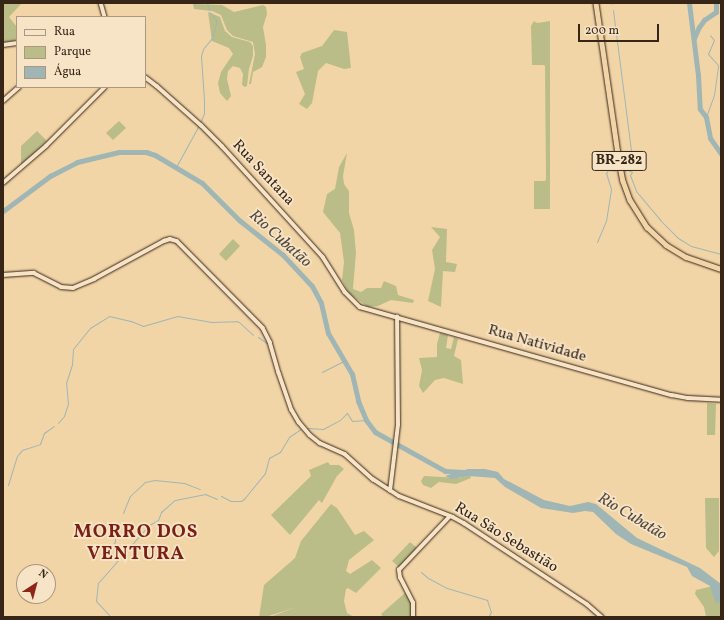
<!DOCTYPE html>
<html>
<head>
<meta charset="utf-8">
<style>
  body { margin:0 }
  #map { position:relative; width:724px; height:620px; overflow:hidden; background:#f2d5a7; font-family:Vollkorn,serif }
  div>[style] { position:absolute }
  .green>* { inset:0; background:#babd87 }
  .water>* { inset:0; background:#a0b6b4 }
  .stream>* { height:1px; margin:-0.5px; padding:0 0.5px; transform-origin:0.5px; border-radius:0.5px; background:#a0b6b4 }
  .river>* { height:5px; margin:-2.5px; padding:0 2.5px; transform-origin:2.5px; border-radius:2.5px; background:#a0b6b4 }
  .roads { filter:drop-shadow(0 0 1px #372518) drop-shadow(0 0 1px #372518) }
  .secondary>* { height:3.5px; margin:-1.75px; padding:0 1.75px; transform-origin:1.75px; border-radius:1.75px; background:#f7e4c6 }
  .highway>* { height:4.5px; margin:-2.25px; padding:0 2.25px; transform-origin:2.25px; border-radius:2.25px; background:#f2d5a7 }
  span { translate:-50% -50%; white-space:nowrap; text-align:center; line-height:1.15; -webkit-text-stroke:3.5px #f7e4c6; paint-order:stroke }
  .shield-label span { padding:1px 3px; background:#f7e4c6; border:1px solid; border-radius:3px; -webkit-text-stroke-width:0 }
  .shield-label { font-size:14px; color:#372518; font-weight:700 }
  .street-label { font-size:15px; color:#372518 }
  .water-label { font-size:16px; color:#51493f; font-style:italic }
  .district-label { font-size:19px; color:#7a1f14; font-weight:700; letter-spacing:1px }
  .frame { position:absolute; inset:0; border:4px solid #372518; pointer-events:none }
  .legend { position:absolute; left:16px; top:16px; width:130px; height:72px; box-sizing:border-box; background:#f7e4c6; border:1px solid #aa9880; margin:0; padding:5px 7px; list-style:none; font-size:12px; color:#372518 }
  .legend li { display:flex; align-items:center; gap:8px; height:20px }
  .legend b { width:20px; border:1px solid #aa9880 }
  .north { position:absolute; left:16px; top:564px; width:40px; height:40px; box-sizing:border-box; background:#f7e4c6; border:1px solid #aa9880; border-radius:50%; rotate:36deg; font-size:11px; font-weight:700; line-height:16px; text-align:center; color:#372518 }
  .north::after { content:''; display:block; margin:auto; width:14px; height:18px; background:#8f2418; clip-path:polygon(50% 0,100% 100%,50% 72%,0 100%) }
  .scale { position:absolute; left:578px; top:24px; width:81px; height:18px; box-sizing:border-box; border:2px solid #372518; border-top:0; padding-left:5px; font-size:12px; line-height:14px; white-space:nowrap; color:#372518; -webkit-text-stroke:3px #f7e4c6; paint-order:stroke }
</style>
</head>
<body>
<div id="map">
  <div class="green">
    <i style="clip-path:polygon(3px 3px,22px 3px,9px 17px,17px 27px,17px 40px,3px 43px)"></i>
    <i style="clip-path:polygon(193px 4px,222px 5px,234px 12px,263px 5px,266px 7px,267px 14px,263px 27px,266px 45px,266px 57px,262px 67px,253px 72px,251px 84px,249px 84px,255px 54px,253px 42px,233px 36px,227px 30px,221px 15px,212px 11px,194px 9px)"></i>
    <i style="clip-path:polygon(208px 12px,220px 17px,225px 31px,232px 37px,250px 42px,253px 46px,253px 56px,249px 69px,247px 86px,245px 87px,242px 85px,243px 74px,240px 68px,233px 66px,228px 71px,227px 79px,231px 96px,227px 101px,220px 93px,218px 83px,221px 72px,233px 54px,229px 48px,212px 41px)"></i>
    <i style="clip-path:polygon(534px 21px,537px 23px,550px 21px,550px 209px,534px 209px,534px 181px,545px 181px,546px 179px,545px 66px,544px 65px,532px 65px,531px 26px)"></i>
    <i style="clip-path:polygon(334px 30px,347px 32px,351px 68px,344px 69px,326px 63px,318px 71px,312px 103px,307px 109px,299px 104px,305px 94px,296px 72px,304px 69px,300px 57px,302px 53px,322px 46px)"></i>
    <i style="clip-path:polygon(119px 121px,126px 128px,113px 140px,106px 133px)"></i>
    <i style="clip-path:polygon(37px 131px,47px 141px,21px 166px,21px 146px)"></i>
    <i style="clip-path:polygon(347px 153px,343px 176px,344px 184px,349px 191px,349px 213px,354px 230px,356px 253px,353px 289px,361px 292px,367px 288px,381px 288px,384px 281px,396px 286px,398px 295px,414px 300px,413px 303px,391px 300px,378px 306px,368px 307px,349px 293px,342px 280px,344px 262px,340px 233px,323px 212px,327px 194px,335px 189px,339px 167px)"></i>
    <i style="clip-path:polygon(431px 227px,447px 229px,446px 262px,457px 264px,455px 272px,443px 271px,441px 307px,428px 301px,435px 269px,432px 250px,440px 237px)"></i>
    <i style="clip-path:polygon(233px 239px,240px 246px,226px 261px,219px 254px)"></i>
    <i style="clip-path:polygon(440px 333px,448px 335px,446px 348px,451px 349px,454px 337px,458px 339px,454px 356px,461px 360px,463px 384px,444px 378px,435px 380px,423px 393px,419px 386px,422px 370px,419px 358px,437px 357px,437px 344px)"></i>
    <i style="clip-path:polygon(707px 403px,716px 404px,715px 435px,707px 435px)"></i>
    <i style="clip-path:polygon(328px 462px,330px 465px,339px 465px,344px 469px,337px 476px,322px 503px,319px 500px,290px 535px,271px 515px,311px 476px,309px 470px)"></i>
    <i style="clip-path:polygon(470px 475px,471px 478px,456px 484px,439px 482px,431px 488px,423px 485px,421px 481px,424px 476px,459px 478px)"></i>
    <i style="clip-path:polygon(705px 498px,719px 498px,719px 551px,714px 557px,706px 548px)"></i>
    <i style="clip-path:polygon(331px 504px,337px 508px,355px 535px,364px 531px,374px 540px,349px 560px,346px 571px,350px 574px,372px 560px,381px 568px,356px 593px,348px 588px,346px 589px,344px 601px,347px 613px,354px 617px,270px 617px,296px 607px,266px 617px,259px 617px,264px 585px,295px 558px,301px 541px)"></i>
    <i style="clip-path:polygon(410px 542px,417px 548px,399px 567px,392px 561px)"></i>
    <i style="clip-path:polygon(713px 586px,721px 596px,721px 617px,706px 617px,704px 607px,695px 594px,696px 590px)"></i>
    <i style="clip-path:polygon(405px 593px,411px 602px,412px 617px,383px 617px,381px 614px)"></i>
  </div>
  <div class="water">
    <i style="clip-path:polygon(468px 469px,485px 469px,498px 472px,504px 479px,544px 500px,570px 506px,588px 502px,596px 504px,637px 538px,700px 568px,721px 584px,721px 602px,716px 603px,710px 586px,692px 576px,687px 567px,631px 544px,616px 534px,593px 512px,585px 511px,573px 513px,541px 508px,505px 487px,495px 478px,469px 476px,451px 479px,445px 476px)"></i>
  </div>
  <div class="stream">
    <i style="left:207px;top:3px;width:7px;rotate:74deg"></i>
    <i style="left:611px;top:3px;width:1px;rotate:45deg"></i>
    <i style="left:613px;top:10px;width:158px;rotate:82.7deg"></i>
    <i style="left:706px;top:117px;width:23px;rotate:-70deg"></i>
    <i style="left:714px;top:95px;width:30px;rotate:-82deg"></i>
    <i style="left:718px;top:65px;width:15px;rotate:-132deg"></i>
    <i style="left:708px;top:54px;width:15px;rotate:-67deg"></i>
    <i style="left:714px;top:40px;width:6px;rotate:-129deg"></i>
    <i style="left:201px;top:121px;width:9px;rotate:-69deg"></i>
    <i style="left:204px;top:113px;width:13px;rotate:-90deg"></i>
    <i style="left:204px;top:100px;width:44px;rotate:-93.9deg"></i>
    <i style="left:201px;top:56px;width:7px;rotate:-74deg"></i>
    <i style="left:203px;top:49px;width:14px;rotate:-51deg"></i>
    <i style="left:212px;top:38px;width:15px;rotate:-74deg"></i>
    <i style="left:216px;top:24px;width:5px;rotate:-90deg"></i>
    <i style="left:216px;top:19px;width:9px;rotate:-131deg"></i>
    <i style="left:176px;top:167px;width:48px;rotate:-61.3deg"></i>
    <i style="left:624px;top:171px;width:4px;rotate:-14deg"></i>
    <i style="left:628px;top:170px;width:4px;rotate:27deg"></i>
    <i style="left:632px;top:172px;width:4px;rotate:124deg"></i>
    <i style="left:630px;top:175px;width:17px;rotate:69deg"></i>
    <i style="left:636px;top:191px;width:38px;rotate:50deg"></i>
    <i style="left:660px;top:220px;width:25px;rotate:45deg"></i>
    <i style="left:678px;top:238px;width:15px;rotate:32deg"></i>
    <i style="left:691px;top:246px;width:31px;rotate:15deg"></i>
    <i style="left:597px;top:242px;width:23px;rotate:-67deg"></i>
    <i style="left:606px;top:221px;width:32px;rotate:-81deg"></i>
    <i style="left:611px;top:189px;width:17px;rotate:-107deg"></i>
    <i style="left:606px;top:173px;width:4px;rotate:-56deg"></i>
    <i style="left:608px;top:170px;width:7px;rotate:8deg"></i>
    <i style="left:258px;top:337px;width:12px;rotate:35deg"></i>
    <i style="left:322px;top:372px;width:22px;rotate:-27deg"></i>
    <i style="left:342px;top:362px;width:5px;rotate:11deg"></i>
    <i style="left:58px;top:423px;width:9px;rotate:-49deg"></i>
    <i style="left:64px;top:416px;width:13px;rotate:-72deg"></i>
    <i style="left:68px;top:404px;width:21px;rotate:-95deg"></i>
    <i style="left:66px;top:383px;width:20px;rotate:-72deg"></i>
    <i style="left:72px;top:364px;width:15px;rotate:-86deg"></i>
    <i style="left:73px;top:349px;width:27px;rotate:-51deg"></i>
    <i style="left:90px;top:328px;width:22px;rotate:-32deg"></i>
    <i style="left:109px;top:316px;width:23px;rotate:13deg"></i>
    <i style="left:131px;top:321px;width:13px;rotate:23deg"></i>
    <i style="left:143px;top:326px;width:35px;rotate:-16deg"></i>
    <i style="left:177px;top:316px;width:35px;rotate:10deg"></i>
    <i style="left:211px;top:322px;width:25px;rotate:-2deg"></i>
    <i style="left:236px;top:321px;width:3px;rotate:18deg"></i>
    <i style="left:239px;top:322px;width:19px;rotate:43deg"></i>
    <i style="left:307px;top:428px;width:16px;rotate:4deg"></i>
    <i style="left:323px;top:429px;width:19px;rotate:-28deg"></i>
    <i style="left:340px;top:420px;width:10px;rotate:-45deg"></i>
    <i style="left:347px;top:413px;width:9px;rotate:58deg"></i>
    <i style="left:352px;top:421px;width:14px;rotate:-4deg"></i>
    <i style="left:8px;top:485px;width:30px;rotate:-73deg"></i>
    <i style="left:17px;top:456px;width:8px;rotate:-50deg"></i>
    <i style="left:22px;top:450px;width:19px;rotate:-18deg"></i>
    <i style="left:40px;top:444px;width:12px;rotate:-70deg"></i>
    <i style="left:44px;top:433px;width:12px;rotate:-35deg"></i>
    <i style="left:221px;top:496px;width:11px;rotate:27deg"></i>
    <i style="left:231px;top:501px;width:10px"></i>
    <i style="left:241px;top:501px;width:4px;rotate:-34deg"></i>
    <i style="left:244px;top:499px;width:33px;rotate:-51deg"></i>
    <i style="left:265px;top:473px;width:16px;rotate:-75deg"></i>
    <i style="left:269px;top:458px;width:13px;rotate:-29deg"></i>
    <i style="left:280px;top:452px;width:17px;rotate:-59deg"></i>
    <i style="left:289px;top:437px;width:14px;rotate:-34deg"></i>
    <i style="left:123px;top:513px;width:18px;rotate:-68deg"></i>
    <i style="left:130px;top:496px;width:21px;rotate:-43deg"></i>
    <i style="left:145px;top:482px;width:10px;rotate:-11deg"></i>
    <i style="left:155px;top:480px;width:29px;rotate:6deg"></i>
    <i style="left:184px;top:483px;width:17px;rotate:21deg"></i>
    <i style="left:109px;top:553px;width:13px;rotate:-63deg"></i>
    <i style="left:115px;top:541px;width:9px;rotate:-90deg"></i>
    <i style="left:421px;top:572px;width:9px;rotate:41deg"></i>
    <i style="left:428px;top:578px;width:21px;rotate:28deg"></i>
    <i style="left:447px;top:588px;width:42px;rotate:16.7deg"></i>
    <i style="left:487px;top:600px;width:13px;rotate:72deg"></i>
    <i style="left:491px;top:612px;width:6px;rotate:121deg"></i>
    <i style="left:110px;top:616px;width:21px;rotate:-133deg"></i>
    <i style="left:96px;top:601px;width:18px;rotate:-84deg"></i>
    <i style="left:98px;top:583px;width:77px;rotate:-48.7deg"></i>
    <i style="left:149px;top:525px;width:10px;rotate:-29deg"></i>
    <i style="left:158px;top:520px;width:9px;rotate:-69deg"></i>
    <i style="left:161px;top:512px;width:18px;rotate:-41deg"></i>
    <i style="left:175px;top:500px;width:31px;rotate:-11deg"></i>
    <i style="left:205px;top:494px;width:13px;rotate:23deg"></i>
  </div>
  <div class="river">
    <i style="left:689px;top:3px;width:73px;rotate:82.9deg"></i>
    <i style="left:698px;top:75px;width:34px;rotate:87deg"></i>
    <i style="left:700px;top:109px;width:10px;rotate:53deg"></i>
    <i style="left:706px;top:117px;width:21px;rotate:79deg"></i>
    <i style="left:710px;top:138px;width:19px;rotate:55deg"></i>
    <i style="left:694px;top:38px;width:12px;rotate:-66deg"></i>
    <i style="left:699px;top:27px;width:9px;rotate:-54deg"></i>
    <i style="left:704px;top:20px;width:14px;rotate:-34deg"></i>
    <i style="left:716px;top:12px;width:9px;rotate:-90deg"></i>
    <i style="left:3px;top:211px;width:59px;rotate:-36.7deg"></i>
    <i style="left:50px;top:176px;width:30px;rotate:-27deg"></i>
    <i style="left:77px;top:162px;width:43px;rotate:-13.4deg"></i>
    <i style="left:119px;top:152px;width:27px"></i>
    <i style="left:146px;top:152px;width:9px;rotate:18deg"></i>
    <i style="left:155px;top:155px;width:55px;rotate:30.8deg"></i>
    <i style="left:202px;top:183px;width:52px;rotate:45deg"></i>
    <i style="left:239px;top:220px;width:56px;rotate:38.5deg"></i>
    <i style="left:283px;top:255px;width:42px;rotate:46.9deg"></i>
    <i style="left:312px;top:286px;width:19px;rotate:62deg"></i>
    <i style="left:321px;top:303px;width:31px;rotate:77deg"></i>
    <i style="left:328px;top:333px;width:48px;rotate:59.7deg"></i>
    <i style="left:352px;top:374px;width:28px;rotate:77deg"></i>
    <i style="left:358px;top:401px;width:21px;rotate:67deg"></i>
    <i style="left:366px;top:420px;width:15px;rotate:53deg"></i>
    <i style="left:375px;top:432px;width:80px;rotate:29.1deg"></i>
    <i style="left:445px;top:471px;width:19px;rotate:3deg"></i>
  </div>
  <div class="roads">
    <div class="secondary">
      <i style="left:101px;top:3px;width:15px;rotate:74deg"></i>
      <i style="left:3px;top:45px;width:14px;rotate:-8deg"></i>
      <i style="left:145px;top:77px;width:15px;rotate:37deg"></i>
      <i style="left:157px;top:86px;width:59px;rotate:41.6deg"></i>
      <i style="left:201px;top:125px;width:30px;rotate:45deg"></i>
      <i style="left:222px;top:146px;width:150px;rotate:47.7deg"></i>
      <i style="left:323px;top:257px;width:41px;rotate:57.8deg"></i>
      <i style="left:345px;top:292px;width:21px;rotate:45deg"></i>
      <i style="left:360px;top:307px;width:324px;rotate:15.8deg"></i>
      <i style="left:672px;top:395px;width:16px;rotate:11deg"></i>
      <i style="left:688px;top:398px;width:33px;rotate:3deg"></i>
      <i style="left:3px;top:101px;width:21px;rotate:-41deg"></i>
      <i style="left:3px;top:183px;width:57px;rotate:-40.7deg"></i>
      <i style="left:46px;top:146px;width:83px;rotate:-45deg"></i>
      <i style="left:3px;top:275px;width:31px;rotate:-4deg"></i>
      <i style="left:34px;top:273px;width:30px;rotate:27deg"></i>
      <i style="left:61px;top:287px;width:12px;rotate:5deg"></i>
      <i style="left:73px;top:288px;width:23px;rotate:-23deg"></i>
      <i style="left:94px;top:279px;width:80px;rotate:-28.5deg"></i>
      <i style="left:164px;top:241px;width:6px;rotate:-18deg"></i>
      <i style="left:170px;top:239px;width:7px;rotate:16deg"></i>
      <i style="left:177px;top:241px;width:122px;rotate:45.3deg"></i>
      <i style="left:263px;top:328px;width:16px;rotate:63deg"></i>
      <i style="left:270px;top:342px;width:32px;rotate:74deg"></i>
      <i style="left:279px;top:373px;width:39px;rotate:71deg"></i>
      <i style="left:292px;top:410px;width:14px;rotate:60deg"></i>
      <i style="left:299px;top:422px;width:17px;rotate:50deg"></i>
      <i style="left:310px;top:435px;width:13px;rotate:39deg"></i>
      <i style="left:320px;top:443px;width:27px;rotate:24deg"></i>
      <i style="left:345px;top:454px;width:38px;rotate:42deg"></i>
      <i style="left:373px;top:479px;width:31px;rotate:33deg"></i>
      <i style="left:399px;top:496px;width:58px;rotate:21.3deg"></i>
      <i style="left:453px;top:517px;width:13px;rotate:29deg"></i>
      <i style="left:464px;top:523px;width:147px;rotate:33.4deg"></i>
      <i style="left:587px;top:604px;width:20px;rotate:41deg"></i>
      <i style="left:390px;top:491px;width:66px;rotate:-83.1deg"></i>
      <i style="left:398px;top:425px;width:108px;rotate:-90.5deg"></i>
      <i style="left:413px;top:617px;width:14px;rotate:-90deg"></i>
      <i style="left:413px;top:603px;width:28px;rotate:-117deg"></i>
      <i style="left:400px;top:578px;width:8px;rotate:-97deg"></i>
      <i style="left:399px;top:570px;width:74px;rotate:-46.6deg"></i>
    </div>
    <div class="highway">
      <i style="left:596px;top:3px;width:160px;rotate:81.7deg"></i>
      <i style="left:619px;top:161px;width:20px;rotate:79deg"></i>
      <i style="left:623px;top:181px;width:20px;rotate:70deg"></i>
      <i style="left:630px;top:200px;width:32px;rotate:58deg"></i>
      <i style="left:647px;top:227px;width:26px;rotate:43deg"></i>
      <i style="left:666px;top:245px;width:23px;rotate:31deg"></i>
      <i style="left:686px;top:257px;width:37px;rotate:19deg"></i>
    </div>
  </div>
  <div class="shield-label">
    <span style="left:619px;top:161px">BR-282</span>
  </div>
  <div class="street-label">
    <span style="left:263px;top:173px;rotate:47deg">Rua Santana</span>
    <span style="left:537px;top:344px;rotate:16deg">Rua Natividade</span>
    <span style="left:506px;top:538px;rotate:32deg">Rua São Sebastião</span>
  </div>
  <div class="water-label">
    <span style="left:280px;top:239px;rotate:42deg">Rio Cubatão</span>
    <span style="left:632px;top:517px;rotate:31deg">Rio Cubatão</span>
  </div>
  <div class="district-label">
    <span style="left:136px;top:544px">MORRO DOS<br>VENTURA</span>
  </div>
  <div class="frame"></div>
  <ul class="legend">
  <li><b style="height:5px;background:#f7e4c6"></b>Rua</li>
  <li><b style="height:11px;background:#babd87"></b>Parque</li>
  <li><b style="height:11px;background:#a0b6b4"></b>Água</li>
  </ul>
  <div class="north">N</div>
  <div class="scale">200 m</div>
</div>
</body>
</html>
